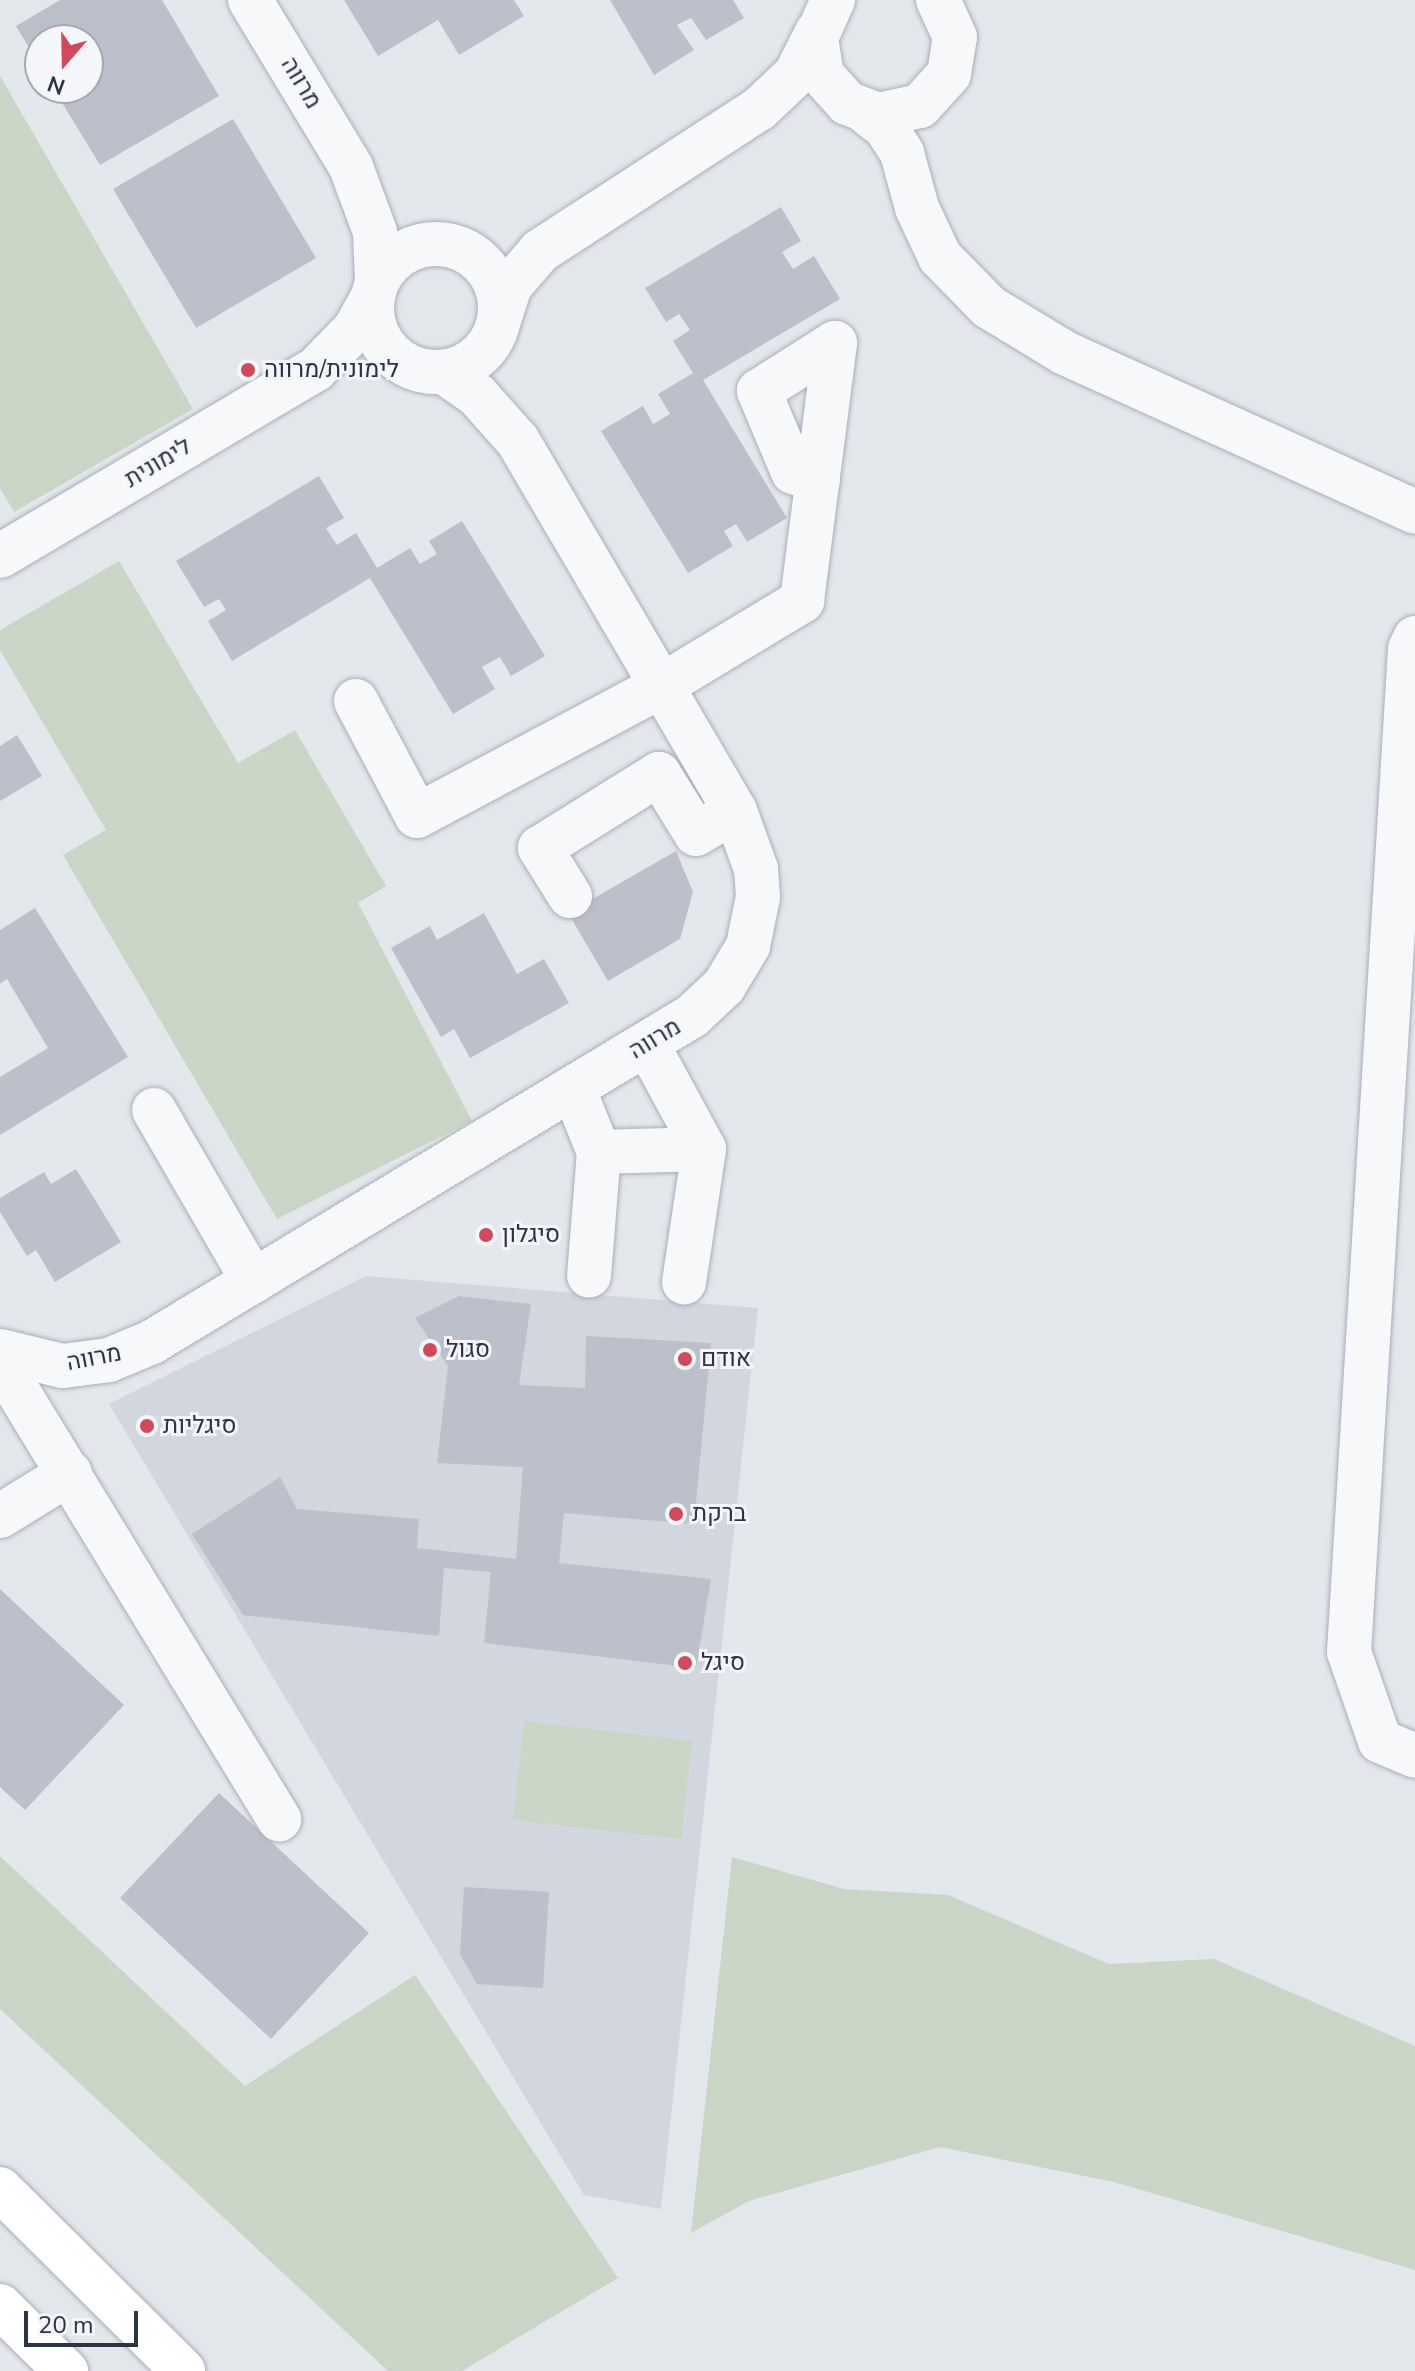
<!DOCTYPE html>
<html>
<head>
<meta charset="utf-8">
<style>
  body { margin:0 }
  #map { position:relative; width:1415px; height:2371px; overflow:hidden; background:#e4e7ec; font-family:"Nunito Sans",Heebo,sans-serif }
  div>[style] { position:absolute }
  .built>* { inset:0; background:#d2d6de }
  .green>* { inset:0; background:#c9d6c5 }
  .building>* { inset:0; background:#bbc0ca }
  .roads { filter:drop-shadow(0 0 2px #a9aeb7) drop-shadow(0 0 2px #a9aeb7) }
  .minor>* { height:44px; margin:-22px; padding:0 22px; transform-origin:22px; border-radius:22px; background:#f7f8fa }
  .minor>.ring { margin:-22px; padding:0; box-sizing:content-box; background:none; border:44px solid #f7f8fa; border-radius:50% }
  .highway>* { height:44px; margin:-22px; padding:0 22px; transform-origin:22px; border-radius:22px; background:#fff }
  .dots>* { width:22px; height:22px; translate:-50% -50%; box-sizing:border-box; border:4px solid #f4f6f9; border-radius:50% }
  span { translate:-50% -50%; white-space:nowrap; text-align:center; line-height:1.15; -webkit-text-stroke:6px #f4f6f9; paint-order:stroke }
  .street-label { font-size:24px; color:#2b3445 }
  .poi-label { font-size:24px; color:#2b3445 }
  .left { translate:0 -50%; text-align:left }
  .north { position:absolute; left:24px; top:24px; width:80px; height:80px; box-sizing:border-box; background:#f4f6f9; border:2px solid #a4a8b1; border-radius:50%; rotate:200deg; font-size:22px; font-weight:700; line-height:32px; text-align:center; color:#2b3445 }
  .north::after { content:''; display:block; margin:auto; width:28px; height:36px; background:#d1495b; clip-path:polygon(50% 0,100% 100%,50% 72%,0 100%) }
  .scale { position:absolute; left:24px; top:2311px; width:114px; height:36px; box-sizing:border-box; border:4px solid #2b3445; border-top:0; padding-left:10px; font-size:24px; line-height:28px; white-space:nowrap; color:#2b3445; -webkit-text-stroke:6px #f4f6f9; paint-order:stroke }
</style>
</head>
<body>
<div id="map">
  <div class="built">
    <i style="clip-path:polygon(366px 1276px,758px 1308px,661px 2209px,584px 2195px,109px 1404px)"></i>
  </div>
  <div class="green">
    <i style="clip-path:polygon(0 76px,193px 409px,14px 512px,0 488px)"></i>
    <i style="clip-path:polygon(119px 561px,238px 763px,295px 730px,386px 886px,358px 903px,472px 1121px,277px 1219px,63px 855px,106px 830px,0 650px,0 630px)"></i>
    <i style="clip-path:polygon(524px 1721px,692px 1741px,681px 1839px,513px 1820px)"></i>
    <i style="clip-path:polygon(0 1856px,245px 2086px,415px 1975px,618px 2278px,462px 2371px,388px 2371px,0 2009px)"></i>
    <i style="clip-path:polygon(732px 1857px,844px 1889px,948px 1895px,1109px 1964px,1214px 1959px,1415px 2046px,1415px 2270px,1114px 2182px,940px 2147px,749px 2201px,691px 2233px)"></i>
  </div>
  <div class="building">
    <i style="clip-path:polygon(60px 0,162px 0,219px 96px,100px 165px,53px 88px,88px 88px,88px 40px,40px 40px,40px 66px,16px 26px)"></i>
    <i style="clip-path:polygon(344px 0,514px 0,524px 16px,459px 55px,438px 20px,378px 56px)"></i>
    <i style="clip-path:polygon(610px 0,733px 0,744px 18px,706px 40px,691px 18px,677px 25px,694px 50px,654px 75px)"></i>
    <i style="clip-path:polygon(233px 119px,316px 258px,196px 328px,113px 189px)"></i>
    <i style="clip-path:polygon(781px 207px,801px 241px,782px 252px,793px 269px,814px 256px,840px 299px,703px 380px,787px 518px,747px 542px,736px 524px,724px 531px,733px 546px,688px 573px,601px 431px,643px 406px,653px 424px,670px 414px,658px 394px,693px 373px,673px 341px,690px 330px,679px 314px,666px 322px,645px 288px)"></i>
    <i style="clip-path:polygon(319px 476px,344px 518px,326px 528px,337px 545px,356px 533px,377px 568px,410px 548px,420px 564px,437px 554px,429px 541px,462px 521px,545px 656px,511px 676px,500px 657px,482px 667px,495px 689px,453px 714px,370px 578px,232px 661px,208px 621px,226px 610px,219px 599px,204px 607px,176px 561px)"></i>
    <i style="clip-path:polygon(17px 735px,42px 776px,0 801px,0 746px)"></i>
    <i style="clip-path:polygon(676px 851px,693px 892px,680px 939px,608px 981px,568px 913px)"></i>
    <i style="clip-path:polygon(35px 908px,128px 1057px,0 1135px,0 1077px,48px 1048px,7px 979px,0 984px,0 930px)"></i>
    <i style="clip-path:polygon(484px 913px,517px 974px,544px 959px,569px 1003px,470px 1058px,454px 1029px,441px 1037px,391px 948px,430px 926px,437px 940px)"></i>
    <i style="clip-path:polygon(76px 1169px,121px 1242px,55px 1282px,36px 1250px,27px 1256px,0 1212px,0 1198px,44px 1172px,51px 1184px)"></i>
    <i style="clip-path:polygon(459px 1296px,531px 1304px,519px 1385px,585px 1388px,586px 1336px,711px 1343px,694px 1524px,564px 1513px,559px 1563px,711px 1579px,696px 1668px,484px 1643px,491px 1572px,444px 1568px,439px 1636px,243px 1615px,192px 1534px,280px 1477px,297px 1509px,419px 1519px,417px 1548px,516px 1559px,523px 1467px,437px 1463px,448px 1366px,415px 1318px)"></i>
    <i style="clip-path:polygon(0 1589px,124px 1705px,25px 1810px,0 1787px)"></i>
    <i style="clip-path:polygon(219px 1793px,369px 1933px,271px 2039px,120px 1898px)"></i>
    <i style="clip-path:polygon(464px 1887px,549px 1892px,543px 1988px,477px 1984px,460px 1954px)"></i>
  </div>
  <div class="roads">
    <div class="minor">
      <i style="left:250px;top:0;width:195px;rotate:58.8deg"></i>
      <i style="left:351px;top:167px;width:69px;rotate:69.7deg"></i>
      <i style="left:375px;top:232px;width:50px;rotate:87.7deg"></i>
      <i style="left:833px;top:0;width:42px;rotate:114.1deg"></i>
      <i style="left:816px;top:38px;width:37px;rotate:81deg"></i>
      <i style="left:822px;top:75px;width:38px;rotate:48deg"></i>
      <i style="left:847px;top:103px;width:33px;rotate:21deg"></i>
      <i style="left:878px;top:115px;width:43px;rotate:-12.1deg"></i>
      <i style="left:920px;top:106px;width:43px;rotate:-47.8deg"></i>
      <i style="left:949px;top:74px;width:37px;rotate:-81deg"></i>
      <i style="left:955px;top:37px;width:41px;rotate:-114.7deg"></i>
      <i style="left:867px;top:113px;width:24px;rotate:38deg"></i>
      <i style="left:886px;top:128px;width:30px;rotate:57deg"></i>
      <i style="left:902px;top:153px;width:57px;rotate:74.7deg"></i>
      <i style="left:917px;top:208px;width:54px;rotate:64.9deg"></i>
      <i style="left:940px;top:257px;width:70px;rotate:45.6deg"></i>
      <i style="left:989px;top:307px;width:89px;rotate:31.2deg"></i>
      <i style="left:1065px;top:353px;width:384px;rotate:24.4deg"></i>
      <i class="ring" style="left:372px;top:244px;width:84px;height:84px"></i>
      <i style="left:499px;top:320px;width:36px;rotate:-72deg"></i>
      <i style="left:510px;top:286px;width:46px;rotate:-49.4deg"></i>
      <i style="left:540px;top:251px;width:261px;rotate:-33deg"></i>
      <i style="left:759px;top:109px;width:51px;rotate:-43.4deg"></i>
      <i style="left:796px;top:74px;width:47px;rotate:-63.4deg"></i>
      <i style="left:818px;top:480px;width:26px;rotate:-162deg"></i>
      <i style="left:793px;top:472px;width:88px;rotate:-112.8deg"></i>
      <i style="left:759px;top:391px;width:90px;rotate:-32.3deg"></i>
      <i style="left:0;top:556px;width:367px;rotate:-30.6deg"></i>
      <i style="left:316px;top:369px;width:56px;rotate:-45.7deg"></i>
      <i style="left:355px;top:329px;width:38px;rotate:-61deg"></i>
      <i style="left:1415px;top:638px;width:12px;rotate:114deg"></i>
      <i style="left:1410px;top:649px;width:1005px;rotate:93.48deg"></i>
      <i style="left:1349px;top:1652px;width:94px;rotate:70.8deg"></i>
      <i style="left:1380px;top:1741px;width:38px;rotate:23deg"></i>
      <i style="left:356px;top:701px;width:130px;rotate:62.1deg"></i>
      <i style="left:417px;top:816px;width:276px;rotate:-28deg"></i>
      <i style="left:661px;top:686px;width:165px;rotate:-31.1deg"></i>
      <i style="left:802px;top:601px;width:260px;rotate:-82.7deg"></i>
      <i style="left:570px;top:896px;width:57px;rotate:-122deg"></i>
      <i style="left:540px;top:848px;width:140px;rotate:-31.9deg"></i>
      <i style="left:659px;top:774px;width:70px;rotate:58.3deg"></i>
      <i style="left:696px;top:834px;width:45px;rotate:-30.5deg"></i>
      <i style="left:647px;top:1044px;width:119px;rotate:61.5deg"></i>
      <i style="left:704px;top:1149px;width:135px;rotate:98.5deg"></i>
      <i style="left:573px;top:1088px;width:69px;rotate:67.9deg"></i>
      <i style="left:599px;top:1152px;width:124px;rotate:94.6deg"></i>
      <i style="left:154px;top:1110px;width:198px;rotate:59.9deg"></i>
      <i style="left:599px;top:1152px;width:105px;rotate:-1.6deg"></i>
      <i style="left:0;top:1351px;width:65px;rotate:13.4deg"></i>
      <i style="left:63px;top:1366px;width:46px;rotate:-7.4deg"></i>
      <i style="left:109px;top:1360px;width:47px;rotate:-22.7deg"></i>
      <i style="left:152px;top:1342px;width:631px;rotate:-31.12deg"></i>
      <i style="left:692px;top:1016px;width:44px;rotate:-43.2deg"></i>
      <i style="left:724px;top:986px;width:47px;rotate:-59deg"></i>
      <i style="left:748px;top:946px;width:50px;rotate:-78.5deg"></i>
      <i style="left:758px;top:897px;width:28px;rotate:-94deg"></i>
      <i style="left:756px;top:869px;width:62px;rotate:-109.9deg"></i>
      <i style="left:735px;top:811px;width:430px;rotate:-120.4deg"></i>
      <i style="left:517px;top:440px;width:60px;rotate:-131.6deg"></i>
      <i style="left:477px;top:395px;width:40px;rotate:-145.1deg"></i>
      <i style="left:6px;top:1354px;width:32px;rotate:76deg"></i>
      <i style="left:14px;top:1385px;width:509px;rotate:58.59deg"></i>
      <i style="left:0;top:1516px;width:82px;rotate:-31.6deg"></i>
    </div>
    <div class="highway">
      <i style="left:0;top:2189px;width:258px;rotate:44.8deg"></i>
      <i style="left:0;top:2306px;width:93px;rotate:44.6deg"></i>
    </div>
  </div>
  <div class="dots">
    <i style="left:248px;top:370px;background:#d1495b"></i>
    <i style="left:486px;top:1235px;background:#d1495b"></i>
    <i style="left:430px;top:1350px;background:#d1495b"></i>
    <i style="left:685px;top:1359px;background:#d1495b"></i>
    <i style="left:147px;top:1426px;background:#d1495b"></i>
    <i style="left:676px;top:1514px;background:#d1495b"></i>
    <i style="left:685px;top:1663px;background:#d1495b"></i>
  </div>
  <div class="street-label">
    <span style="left:301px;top:83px;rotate:59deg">מרווה</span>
    <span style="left:158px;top:463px;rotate:-31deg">לימונית</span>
    <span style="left:655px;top:1039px;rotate:-31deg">מרווה</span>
    <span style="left:94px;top:1358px;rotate:-11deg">מרווה</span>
  </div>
  <div class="poi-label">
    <span class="left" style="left:264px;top:370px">לימונית/מרווה</span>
    <span class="left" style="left:502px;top:1235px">סיגלון</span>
    <span class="left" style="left:446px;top:1350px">סגול</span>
    <span class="left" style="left:701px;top:1359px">אודם</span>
    <span class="left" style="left:163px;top:1426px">סיגליות</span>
    <span class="left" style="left:692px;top:1514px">ברקת</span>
    <span class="left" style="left:701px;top:1663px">סיגל</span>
  </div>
  <div class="north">N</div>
  <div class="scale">20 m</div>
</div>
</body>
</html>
